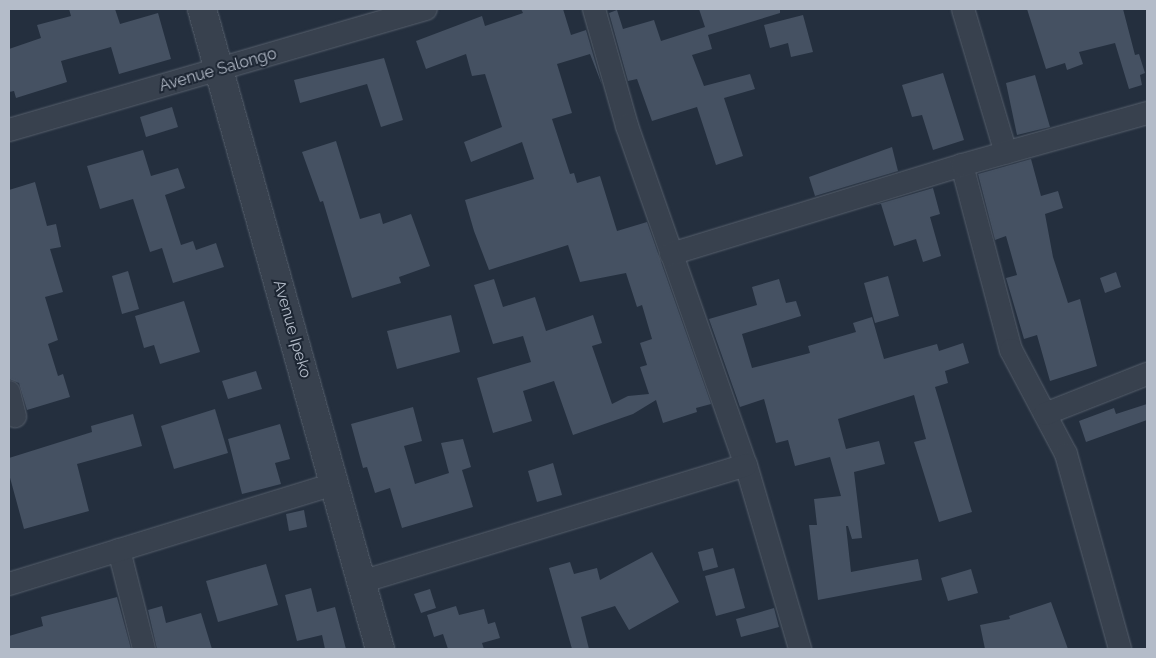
<!DOCTYPE html>
<html>
<head>
<meta charset="utf-8">
<style>
  body { margin:0 }
  #map { position:relative; width:1156px; height:658px; overflow:hidden; background:#242f3e; font-family:Raleway,sans-serif }
  div>[style] { position:absolute }
  .building>* { inset:0; background:#455162 }
  .roads { filter:drop-shadow(0 0 1px #565f6c) drop-shadow(0 0 1px #565f6c) }
  .minor>* { height:22px; margin:-11px; padding:0 11px; transform-origin:11px; border-radius:11px; background:#38414e }
  .tertiary>* { height:28px; margin:-14px; padding:0 14px; transform-origin:14px; border-radius:14px; background:#38414e }
  span { translate:-50% -50%; white-space:nowrap; text-align:center; line-height:1.15; -webkit-text-stroke:4px #1d2633; paint-order:stroke }
  .street-label { font-size:16px; color:#b4bcc9 }
  .frame { position:absolute; inset:0; border:10px solid #b4bcc9; pointer-events:none }
</style>
</head>
<body>
<div id="map">
  <div class="building">
    <i style="clip-path:polygon(69px 9px,115px 9px,120px 24px,158px 13px,171px 59px,119px 74px,111px 47px,61px 61px,67px 82px,16px 98px,14px 91px,9px 92px,9px 49px,41px 38px,37px 25px,71px 16px)"></i>
    <i style="clip-path:polygon(521px 9px,563px 9px,571px 35px,586px 30px,602px 85px,590px 54px,557px 64px,572px 113px,552px 119px,570px 174px,574px 173px,577px 183px,600px 176px,617px 231px,647px 222px,711px 404px,696px 408px,697px 412px,663px 423px,656px 400px,633px 414px,573px 435px,554px 381px,523px 391px,532px 421px,493px 433px,477px 378px,531px 362px,523px 336px,493px 344px,474px 285px,494px 279px,503px 307px,535px 297px,546px 331px,593px 315px,602px 343px,592px 346px,612px 404px,628px 396px,649px 394px,640px 367px,647px 365px,640px 343px,652px 339px,642px 305px,637px 307px,626px 273px,580px 282px,568px 245px,489px 270px,474px 231px,465px 200px,534px 179px,522px 142px,471px 162px,464px 142px,502px 127px,485px 74px,472px 76px,466px 54px,426px 69px,416px 41px,482px 16px,485px 26px,523px 13px)"></i>
    <i style="clip-path:polygon(699px 9px,780px 9px,780px 13px,708px 35px,712px 49px,692px 55px,704px 86px,750px 74px,755px 89px,724px 98px,743px 156px,716px 165px,697px 107px,652px 121px,637px 79px,628px 81px,609px 13px,617px 10px,623px 29px,654px 20px,661px 41px,705px 27px)"></i>
    <i style="clip-path:polygon(1027px 9px,1123px 9px,1135px 55px,1139px 54px,1145px 73px,1140px 75px,1142px 85px,1129px 89px,1115px 43px,1079px 52px,1083px 64px,1067px 70px,1065px 63px,1046px 69px)"></i>
    <i style="clip-path:polygon(803px 15px,813px 52px,791px 57px,788px 43px,770px 48px,764px 25px)"></i>
    <i style="clip-path:polygon(384px 58px,403px 120px,381px 127px,367px 84px,300px 103px,294px 80px)"></i>
    <i style="clip-path:polygon(943px 73px,964px 140px,933px 150px,922px 115px,912px 117px,902px 85px)"></i>
    <i style="clip-path:polygon(1035px 75px,1050px 127px,1017px 135px,1006px 83px)"></i>
    <i style="clip-path:polygon(172px 107px,178px 127px,146px 137px,140px 117px)"></i>
    <i style="clip-path:polygon(336px 141px,360px 219px,380px 213px,383px 224px,411px 214px,430px 266px,399px 277px,401px 283px,352px 298px,323px 201px,320px 202px,302px 152px)"></i>
    <i style="clip-path:polygon(892px 147px,898px 171px,815px 196px,809px 177px)"></i>
    <i style="clip-path:polygon(143px 150px,151px 176px,178px 168px,185px 188px,165px 195px,181px 245px,193px 241px,196px 250px,216px 243px,224px 267px,173px 283px,162px 248px,150px 252px,133px 199px,100px 209px,87px 166px)"></i>
    <i style="clip-path:polygon(1031px 159px,1041px 196px,1058px 191px,1063px 208px,1045px 214px,1053px 257px,1068px 303px,1080px 299px,1097px 366px,1050px 381px,1037px 335px,1024px 339px,1006px 278px,1017px 275px,1006px 236px,995px 240px,978px 174px)"></i>
    <i style="clip-path:polygon(35px 182px,47px 226px,56px 224px,61px 247px,50px 249px,63px 292px,45px 297px,58px 340px,48px 344px,58px 376px,63px 374px,70px 397px,27px 410px,19px 383px,9px 379px,9px 190px)"></i>
    <i style="clip-path:polygon(933px 188px,940px 214px,930px 217px,941px 256px,923px 262px,916px 239px,894px 246px,881px 204px,875px 205px)"></i>
    <i style="clip-path:polygon(128px 271px,139px 309px,122px 314px,112px 276px)"></i>
    <i style="clip-path:polygon(1116px 272px,1121px 287px,1105px 293px,1100px 278px)"></i>
    <i style="clip-path:polygon(888px 276px,899px 316px,875px 323px,864px 283px)"></i>
    <i style="clip-path:polygon(779px 279px,786px 303px,796px 301px,801px 316px,742px 334px,752px 368px,810px 353px,808px 346px,856px 332px,853px 323px,872px 317px,884px 359px,937px 344px,939px 351px,963px 343px,969px 363px,945px 371px,948px 383px,935px 387px,972px 512px,939px 522px,914px 442px,926px 439px,914px 395px,838px 419px,846px 449px,879px 441px,885px 464px,854px 472px,862px 538px,852px 539px,848px 526px,846px 526px,851px 572px,918px 559px,922px 580px,818px 600px,809px 525px,817px 525px,814px 499px,841px 496px,830px 457px,795px 466px,788px 440px,776px 443px,764px 399px,740px 407px,709px 319px,757px 305px,752px 287px)"></i>
    <i style="clip-path:polygon(184px 301px,200px 352px,160px 364px,154px 345px,144px 348px,135px 316px)"></i>
    <i style="clip-path:polygon(451px 315px,460px 352px,397px 369px,387px 331px)"></i>
    <i style="clip-path:polygon(256px 371px,262px 389px,228px 399px,222px 381px)"></i>
    <i style="clip-path:polygon(1147px 404px,1147px 420px,1086px 442px,1079px 421px,1114px 408px,1116px 414px)"></i>
    <i style="clip-path:polygon(413px 407px,422px 441px,404px 446px,415px 484px,449px 473px,441px 443px,463px 439px,471px 467px,462px 470px,473px 507px,402px 528px,390px 488px,375px 493px,367px 467px,363px 468px,351px 424px)"></i>
    <i style="clip-path:polygon(215px 409px,228px 453px,174px 469px,161px 426px)"></i>
    <i style="clip-path:polygon(133px 414px,142px 446px,77px 464px,89px 511px,24px 529px,9px 474px,9px 458px,92px 432px,91px 426px)"></i>
    <i style="clip-path:polygon(280px 424px,290px 459px,275px 463px,281px 484px,242px 494px,228px 439px)"></i>
    <i style="clip-path:polygon(553px 463px,562px 495px,537px 502px,528px 471px)"></i>
    <i style="clip-path:polygon(304px 510px,307px 527px,289px 531px,286px 514px)"></i>
    <i style="clip-path:polygon(713px 548px,718px 567px,703px 571px,698px 552px)"></i>
    <i style="clip-path:polygon(652px 552px,679px 602px,629px 630px,615px 606px,581px 617px,589px 649px,572px 649px,549px 568px,570px 562px,574px 574px,597px 568px,600px 580px)"></i>
    <i style="clip-path:polygon(266px 564px,278px 605px,218px 622px,206px 581px)"></i>
    <i style="clip-path:polygon(734px 568px,745px 608px,716px 616px,705px 576px)"></i>
    <i style="clip-path:polygon(971px 569px,978px 593px,948px 601px,941px 578px)"></i>
    <i style="clip-path:polygon(311px 588px,317px 612px,335px 607px,346px 649px,325px 649px,322px 635px,297px 641px,285px 595px)"></i>
    <i style="clip-path:polygon(430px 589px,436px 608px,421px 613px,414px 594px)"></i>
    <i style="clip-path:polygon(117px 597px,131px 649px,9px 649px,9px 636px,43px 626px,41px 617px)"></i>
    <i style="clip-path:polygon(1051px 602px,1068px 649px,985px 649px,980px 625px,1010px 619px,1009px 616px)"></i>
    <i style="clip-path:polygon(162px 606px,166px 623px,201px 613px,212px 649px,157px 649px,148px 610px)"></i>
    <i style="clip-path:polygon(456px 606px,459px 615px,484px 609px,488px 624px,495px 622px,500px 638px,482px 643px,484px 649px,448px 649px,443px 634px,434px 637px,427px 615px)"></i>
    <i style="clip-path:polygon(774px 608px,779px 627px,741px 637px,736px 619px)"></i>
  </div>
  <div class="roads">
    <div class="minor">
      <i style="left:594px;top:9px;width:122px;rotate:74.2deg"></i>
      <i style="left:627px;top:126px;width:359px;rotate:70.7deg"></i>
      <i style="left:746px;top:465px;width:192px;rotate:73.6deg"></i>
      <i style="left:963px;top:9px;width:150px;rotate:73.4deg"></i>
      <i style="left:9px;top:130px;width:434px;rotate:-16.2deg"></i>
      <i style="left:962px;top:165px;width:191px;rotate:75.2deg"></i>
      <i style="left:1011px;top:350px;width:118px;rotate:62.1deg"></i>
      <i style="left:1066px;top:454px;width:202px;rotate:74.5deg"></i>
      <i style="left:671px;top:254px;width:304px;rotate:-17deg"></i>
      <i style="left:962px;top:165px;width:192px;rotate:-15.7deg"></i>
      <i style="left:9px;top:392px;width:25px;rotate:76deg"></i>
      <i style="left:1045px;top:414px;width:110px;rotate:-21.4deg"></i>
      <i style="left:119px;top:550px;width:102px;rotate:75.8deg"></i>
      <i style="left:361px;top:582px;width:402px;rotate:-16.9deg"></i>
      <i style="left:9px;top:584px;width:341px;rotate:-17.1deg"></i>
    </div>
    <div class="tertiary">
      <i style="left:202px;top:9px;width:664px;rotate:74.46deg"></i>
    </div>
  </div>
  <div class="street-label">
    <span style="left:218px;top:70px;rotate:-16deg">Avenue Salongo</span>
    <span style="left:292px;top:329px;rotate:74deg">Avenue Ipeko</span>
  </div>
  <div class="frame"></div>
</div>
</body>
</html>
